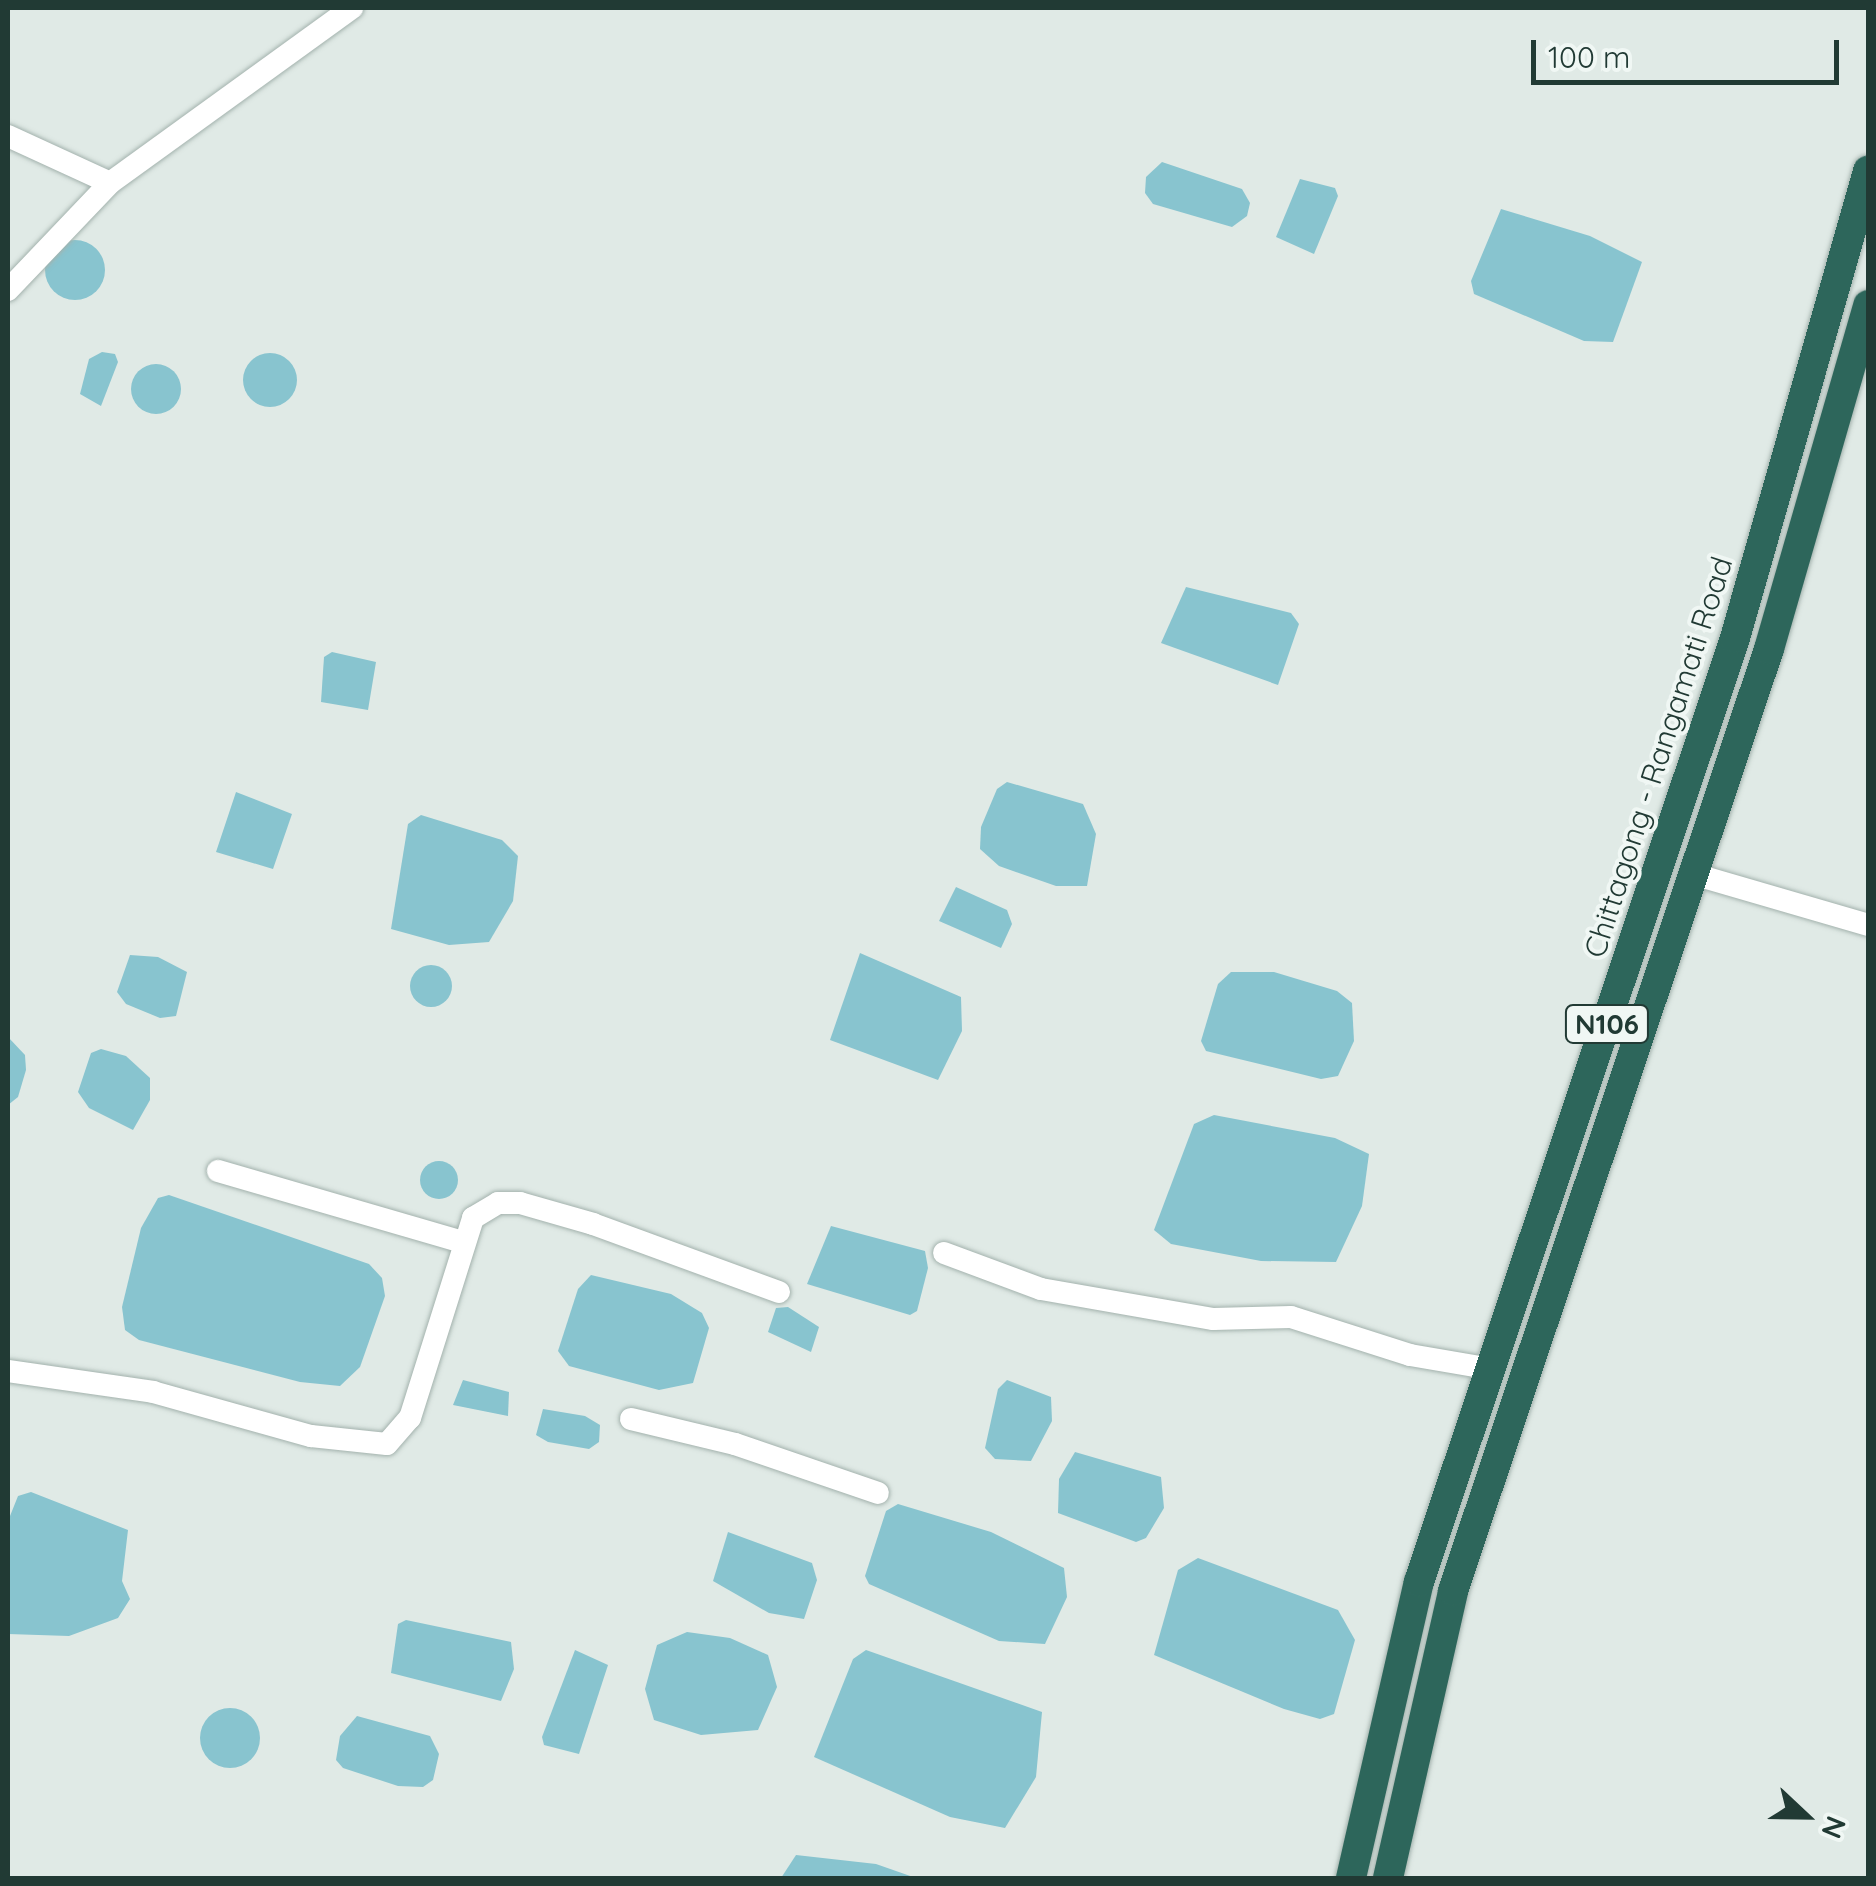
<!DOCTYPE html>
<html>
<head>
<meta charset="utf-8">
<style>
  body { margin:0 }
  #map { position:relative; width:1876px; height:1886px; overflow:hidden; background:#e0eae6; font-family:Quicksand,sans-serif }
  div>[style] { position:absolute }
  .water>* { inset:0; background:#88c4cf }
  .round { border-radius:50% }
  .roads { filter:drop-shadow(0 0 2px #a3b2ad) drop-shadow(0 0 2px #a3b2ad) }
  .minor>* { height:22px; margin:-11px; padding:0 11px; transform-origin:11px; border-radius:11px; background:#fff }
  .highway>* { height:30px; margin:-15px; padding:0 15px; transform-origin:15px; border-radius:15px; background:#2d665b }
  span { translate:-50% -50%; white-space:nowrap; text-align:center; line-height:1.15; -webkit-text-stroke:8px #f0f7f4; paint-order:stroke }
  .shield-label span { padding:2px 8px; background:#f0f7f4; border:2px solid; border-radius:8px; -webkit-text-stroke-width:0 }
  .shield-label { font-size:28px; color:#213a34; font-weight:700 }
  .street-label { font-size:30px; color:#213a34 }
  .frame { position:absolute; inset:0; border:10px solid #213a34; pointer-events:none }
  .north { position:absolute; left:1756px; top:1766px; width:100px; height:100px; -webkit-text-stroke:8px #f0f7f4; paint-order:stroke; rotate:112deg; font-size:28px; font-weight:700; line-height:40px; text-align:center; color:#213a34 }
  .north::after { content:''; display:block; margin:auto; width:35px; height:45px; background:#213a34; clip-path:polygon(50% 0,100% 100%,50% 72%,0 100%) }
  .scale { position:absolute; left:1531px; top:40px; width:308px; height:45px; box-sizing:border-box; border:5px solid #213a34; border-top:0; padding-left:12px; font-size:30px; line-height:35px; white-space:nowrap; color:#213a34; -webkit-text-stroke:8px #f0f7f4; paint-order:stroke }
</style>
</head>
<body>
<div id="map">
  <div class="water">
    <i style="clip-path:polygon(1162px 162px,1242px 189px,1250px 203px,1247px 216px,1232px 227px,1153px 204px,1145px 193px,1146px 177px)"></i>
    <i style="clip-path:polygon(1300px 179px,1335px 188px,1338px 196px,1314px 254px,1276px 237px)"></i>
    <i style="clip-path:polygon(1501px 209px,1590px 236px,1642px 262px,1613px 342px,1584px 341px,1474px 294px,1471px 281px)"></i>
    <i class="round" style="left:45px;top:240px;width:60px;height:60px"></i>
    <i style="clip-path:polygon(102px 352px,115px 354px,118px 362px,101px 406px,80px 394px,89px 359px)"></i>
    <i class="round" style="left:243px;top:353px;width:54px;height:54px"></i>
    <i class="round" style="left:131px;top:364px;width:50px;height:50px"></i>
    <i style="clip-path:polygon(1186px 587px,1291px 613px,1299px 624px,1278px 685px,1161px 643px)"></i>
    <i style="clip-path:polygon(332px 652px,376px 662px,368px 710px,321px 702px,324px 657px)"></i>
    <i style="clip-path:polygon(1007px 782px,1083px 804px,1096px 834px,1087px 886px,1056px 886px,999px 866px,980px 849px,981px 827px,997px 789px)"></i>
    <i style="clip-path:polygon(236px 792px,292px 814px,273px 869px,216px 852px)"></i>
    <i style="clip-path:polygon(421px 815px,502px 840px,518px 856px,513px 901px,489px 942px,449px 945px,391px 929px,408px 824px)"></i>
    <i style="clip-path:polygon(956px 887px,1007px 910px,1012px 924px,1001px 948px,939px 921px)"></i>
    <i style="clip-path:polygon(860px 953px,961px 997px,962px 1031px,938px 1080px,830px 1040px)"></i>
    <i style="clip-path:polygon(130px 955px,158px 957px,187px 972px,176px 1016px,160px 1018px,126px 1004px,117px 992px)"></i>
    <i class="round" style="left:410px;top:965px;width:42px;height:42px"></i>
    <i style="clip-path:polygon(1231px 972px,1274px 972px,1337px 991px,1352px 1003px,1354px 1041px,1338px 1076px,1321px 1079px,1206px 1051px,1201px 1041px,1218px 984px)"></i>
    <i style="clip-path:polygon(8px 1037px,25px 1055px,26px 1070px,18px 1097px,8px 1105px)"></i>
    <i style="clip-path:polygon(101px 1049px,126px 1056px,150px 1078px,150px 1100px,133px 1130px,89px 1108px,78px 1092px,91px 1053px)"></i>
    <i style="clip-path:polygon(1214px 1115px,1335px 1138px,1369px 1154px,1362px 1206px,1336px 1262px,1261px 1261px,1171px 1244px,1154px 1230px,1194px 1124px)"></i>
    <i class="round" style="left:420px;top:1161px;width:38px;height:38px"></i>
    <i style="clip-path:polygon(169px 1195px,369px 1264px,382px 1278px,385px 1296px,360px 1367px,340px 1386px,300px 1382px,139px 1340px,125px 1330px,122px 1307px,141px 1228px,158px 1198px)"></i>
    <i style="clip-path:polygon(831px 1226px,925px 1251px,928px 1268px,917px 1311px,910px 1315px,807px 1284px)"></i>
    <i style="clip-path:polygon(591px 1275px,671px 1294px,702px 1313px,709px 1328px,693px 1383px,659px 1390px,569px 1366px,558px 1351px,578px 1289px)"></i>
    <i style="clip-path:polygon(788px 1307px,819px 1327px,811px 1352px,768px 1332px,776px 1308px)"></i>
    <i style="clip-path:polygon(463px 1380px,509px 1392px,508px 1416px,453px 1405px)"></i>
    <i style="clip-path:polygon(1007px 1380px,1051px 1397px,1052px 1421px,1031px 1461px,995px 1459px,985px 1448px,998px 1389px)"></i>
    <i style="clip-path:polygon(543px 1409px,585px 1416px,600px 1425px,599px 1442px,589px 1449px,548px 1442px,536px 1435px)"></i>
    <i style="clip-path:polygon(1075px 1452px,1161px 1477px,1164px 1508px,1146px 1538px,1136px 1542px,1058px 1513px,1059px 1479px)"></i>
    <i style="clip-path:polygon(31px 1492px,128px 1530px,122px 1581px,130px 1599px,118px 1618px,69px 1636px,8px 1634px,8px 1521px,18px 1496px)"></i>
    <i style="clip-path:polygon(898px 1504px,991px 1532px,1064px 1568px,1067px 1597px,1045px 1644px,999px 1641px,869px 1584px,865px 1576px,886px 1511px)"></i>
    <i style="clip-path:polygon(728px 1532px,812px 1563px,817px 1580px,804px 1619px,769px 1613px,713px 1581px)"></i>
    <i style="clip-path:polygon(1198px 1558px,1338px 1610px,1355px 1640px,1334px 1714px,1320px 1719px,1284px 1709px,1154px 1655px,1178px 1570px)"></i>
    <i style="clip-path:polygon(406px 1620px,511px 1642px,514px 1669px,501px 1701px,391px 1673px,398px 1624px)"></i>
    <i style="clip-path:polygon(687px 1632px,730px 1638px,768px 1655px,777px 1687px,758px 1730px,701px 1735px,654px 1720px,645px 1689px,657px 1645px)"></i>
    <i style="clip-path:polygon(575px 1650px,608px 1665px,579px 1754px,544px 1745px,542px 1737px)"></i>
    <i style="clip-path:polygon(866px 1650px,1042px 1712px,1036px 1777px,1005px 1828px,950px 1817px,814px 1757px,853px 1659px)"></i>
    <i class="round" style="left:200px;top:1708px;width:60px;height:60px"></i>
    <i style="clip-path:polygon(357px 1716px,430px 1736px,439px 1754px,433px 1780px,423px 1787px,398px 1786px,343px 1768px,336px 1760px,340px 1736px)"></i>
    <i style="clip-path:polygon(796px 1855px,876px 1864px,916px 1878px,781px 1878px)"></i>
  </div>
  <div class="roads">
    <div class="minor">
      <i style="left:8px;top:136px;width:112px;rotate:24.7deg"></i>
      <i style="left:8px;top:290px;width:148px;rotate:-46.4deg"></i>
      <i style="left:110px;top:183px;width:299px;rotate:-35.9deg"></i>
      <i style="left:1693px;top:874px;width:182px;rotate:16.2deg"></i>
      <i style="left:218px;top:1171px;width:254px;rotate:16.2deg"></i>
      <i style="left:944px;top:1253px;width:103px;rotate:20.4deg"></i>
      <i style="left:1041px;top:1289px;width:175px;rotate:9.9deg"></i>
      <i style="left:1213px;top:1319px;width:78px;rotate:-1.5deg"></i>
      <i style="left:1291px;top:1317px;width:125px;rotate:17.7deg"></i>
      <i style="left:1410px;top:1355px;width:83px;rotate:9.7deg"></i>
      <i style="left:8px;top:1371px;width:147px;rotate:8.2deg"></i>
      <i style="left:153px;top:1392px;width:164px;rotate:15.6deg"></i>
      <i style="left:311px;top:1436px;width:76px;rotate:6deg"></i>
      <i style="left:387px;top:1444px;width:35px;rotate:-49deg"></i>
      <i style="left:410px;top:1418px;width:210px;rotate:-72.5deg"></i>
      <i style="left:473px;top:1218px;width:29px;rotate:-31deg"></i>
      <i style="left:498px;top:1203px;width:22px"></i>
      <i style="left:520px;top:1203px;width:76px;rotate:16deg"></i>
      <i style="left:593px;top:1224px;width:198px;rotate:20.1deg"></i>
      <i style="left:631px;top:1419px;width:107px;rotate:13.5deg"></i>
      <i style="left:735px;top:1444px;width:151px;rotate:18.9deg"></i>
    </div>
    <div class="highway">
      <i style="left:1351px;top:1878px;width:304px;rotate:-77.1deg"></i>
      <i style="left:1419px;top:1582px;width:995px;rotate:-71.49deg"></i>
      <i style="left:1735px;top:638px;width:486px;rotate:-74.1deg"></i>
      <i style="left:1388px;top:1878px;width:294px;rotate:-77.2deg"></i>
      <i style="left:1453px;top:1591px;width:994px;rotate:-71.46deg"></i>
      <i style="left:1769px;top:649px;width:358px;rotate:-73.9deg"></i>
    </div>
  </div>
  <div class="shield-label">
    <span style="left:1607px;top:1024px">N106</span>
  </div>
  <div class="street-label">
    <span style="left:1658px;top:757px;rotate:-72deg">Chittagong - Rangamati Road</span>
  </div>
  <div class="frame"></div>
  <div class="north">N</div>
  <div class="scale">100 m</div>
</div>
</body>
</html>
